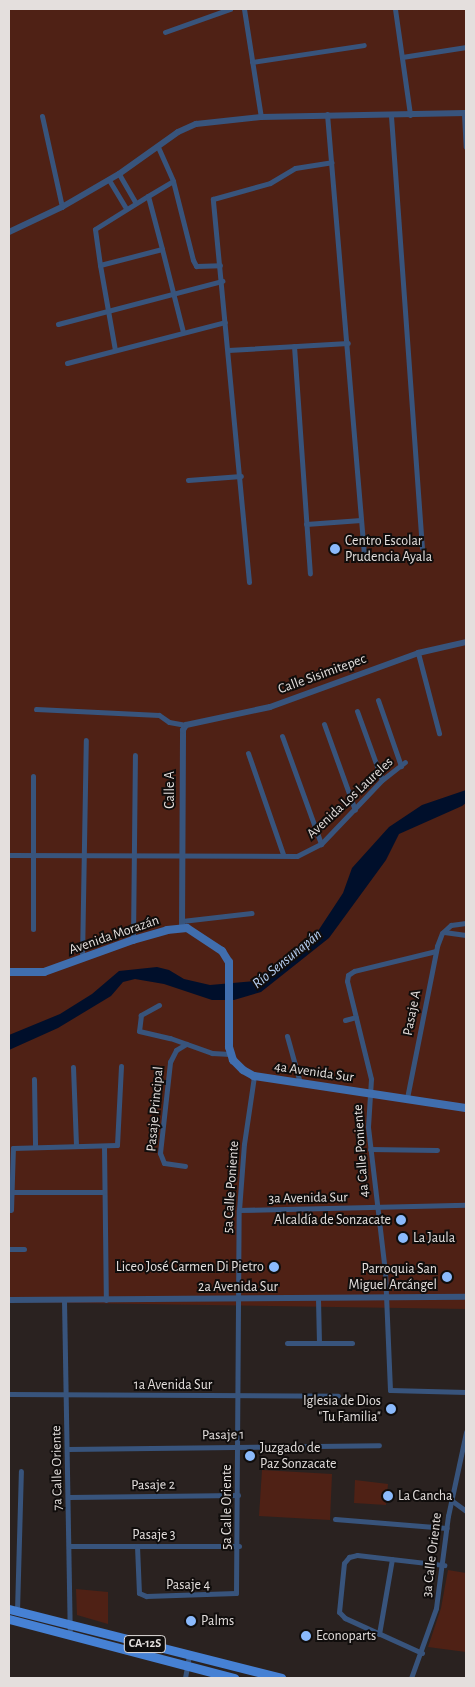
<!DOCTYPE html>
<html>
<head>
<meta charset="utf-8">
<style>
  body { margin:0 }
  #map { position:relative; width:475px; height:1687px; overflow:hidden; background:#2a2220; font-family:"Alegreya Sans",sans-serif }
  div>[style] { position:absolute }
  .green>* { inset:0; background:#4f2115 }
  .water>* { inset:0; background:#000f2b }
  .minor>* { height:5px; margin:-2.5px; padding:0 2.5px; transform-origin:2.5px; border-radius:2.5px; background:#38547c }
  .tertiary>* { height:6px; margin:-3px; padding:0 3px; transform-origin:3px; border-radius:3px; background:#38547c }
  .secondary>* { height:8px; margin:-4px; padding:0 4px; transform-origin:4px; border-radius:4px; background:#406eae }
  .primary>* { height:9px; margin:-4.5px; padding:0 4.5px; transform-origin:4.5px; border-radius:4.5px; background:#4681d4 }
  .dots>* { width:14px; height:14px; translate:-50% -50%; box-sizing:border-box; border:2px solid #100d0c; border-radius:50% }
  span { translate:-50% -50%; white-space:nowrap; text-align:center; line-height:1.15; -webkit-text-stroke:4px #100d0c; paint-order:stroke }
  .shield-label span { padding:1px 4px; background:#100d0c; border:1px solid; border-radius:4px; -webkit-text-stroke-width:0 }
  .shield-label { font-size:12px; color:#e4dfdd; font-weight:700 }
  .poi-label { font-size:14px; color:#e4dfdd }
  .left { translate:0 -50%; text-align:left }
  .right { translate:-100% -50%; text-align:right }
  .street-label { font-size:14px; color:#e4dfdd }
  .water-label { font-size:15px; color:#b6cef0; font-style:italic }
  .frame { position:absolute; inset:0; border:10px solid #e4dfdd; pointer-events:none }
</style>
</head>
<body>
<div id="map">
  <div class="green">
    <i style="clip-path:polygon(9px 9px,466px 9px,466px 1309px,9px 1302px)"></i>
    <i style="clip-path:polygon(262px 1470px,332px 1474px,330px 1520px,259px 1516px)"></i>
    <i style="clip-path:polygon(355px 1480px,388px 1484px,386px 1505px,354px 1503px)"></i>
    <i style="clip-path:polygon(448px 1570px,466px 1573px,466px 1652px,428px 1647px,441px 1608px)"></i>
    <i style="clip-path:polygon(76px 1589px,108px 1592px,108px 1624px,77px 1615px)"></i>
  </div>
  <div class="water">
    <i style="clip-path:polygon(466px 790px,466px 803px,462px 806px,399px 834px,386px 860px,329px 938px,261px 992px,234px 1000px,212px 1000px,164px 984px,135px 979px,123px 982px,111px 996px,58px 1028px,9px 1050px,9px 1035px,60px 1014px,92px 994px,119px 971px,157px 967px,169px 970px,184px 979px,210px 985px,255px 981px,271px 971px,318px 931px,343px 893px,352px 868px,389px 827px,422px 805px)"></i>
  </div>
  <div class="minor">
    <i style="left:244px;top:9px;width:109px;rotate:81.1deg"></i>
    <i style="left:395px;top:9px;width:107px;rotate:81.9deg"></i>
    <i style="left:165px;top:32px;width:69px;rotate:-19.5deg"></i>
    <i style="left:402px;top:57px;width:65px;rotate:-8.9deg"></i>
    <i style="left:252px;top:62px;width:113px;rotate:-8.6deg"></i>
    <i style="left:327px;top:114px;width:447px;rotate:85.2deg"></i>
    <i style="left:464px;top:114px;width:33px;rotate:87deg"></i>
    <i style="left:42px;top:116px;width:93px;rotate:77.6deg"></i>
    <i style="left:391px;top:116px;width:433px;rotate:85.9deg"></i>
    <i style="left:158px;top:147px;width:37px;rotate:66deg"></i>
    <i style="left:173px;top:181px;width:81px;rotate:75.8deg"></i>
    <i style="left:193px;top:260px;width:7px;rotate:63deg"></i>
    <i style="left:196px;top:266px;width:24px;rotate:-2deg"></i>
    <i style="left:119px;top:174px;width:32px;rotate:60deg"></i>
    <i style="left:109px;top:180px;width:33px;rotate:59deg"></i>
    <i style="left:148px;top:196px;width:55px;rotate:75.2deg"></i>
    <i style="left:162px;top:249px;width:64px;rotate:165.5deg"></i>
    <i style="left:100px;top:265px;width:36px;rotate:-98deg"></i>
    <i style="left:95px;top:229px;width:62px;rotate:-31.9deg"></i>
    <i style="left:148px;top:196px;width:29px;rotate:-31deg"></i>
    <i style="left:162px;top:249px;width:86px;rotate:75.8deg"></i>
    <i style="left:100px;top:265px;width:86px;rotate:80deg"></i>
    <i style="left:58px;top:324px;width:170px;rotate:-14.7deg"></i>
    <i style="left:294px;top:346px;width:228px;rotate:86deg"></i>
    <i style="left:228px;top:350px;width:120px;rotate:-3.3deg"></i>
    <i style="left:67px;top:363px;width:163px;rotate:-14.5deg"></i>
    <i style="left:188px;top:480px;width:53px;rotate:-4.3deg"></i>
    <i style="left:306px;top:524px;width:55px;rotate:-4.2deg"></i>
    <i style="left:249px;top:582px;width:385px;rotate:-95.4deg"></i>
    <i style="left:213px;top:199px;width:59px;rotate:-15.7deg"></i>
    <i style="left:270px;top:183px;width:29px;rotate:-31deg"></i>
    <i style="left:295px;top:168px;width:37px;rotate:-9deg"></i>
    <i style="left:418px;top:653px;width:83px;rotate:75.3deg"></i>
    <i style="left:378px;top:700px;width:70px;rotate:70.8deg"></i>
    <i style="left:36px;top:709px;width:123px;rotate:2.8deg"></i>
    <i style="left:159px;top:715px;width:12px;rotate:35deg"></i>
    <i style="left:169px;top:722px;width:17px;rotate:10deg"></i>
    <i style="left:357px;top:711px;width:73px;rotate:70.1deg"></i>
    <i style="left:324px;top:724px;width:91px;rotate:70.2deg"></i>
    <i style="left:282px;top:736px;width:115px;rotate:70.1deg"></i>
    <i style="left:248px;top:753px;width:107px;rotate:70.9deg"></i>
    <i style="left:33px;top:776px;width:153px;rotate:90deg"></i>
    <i style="left:9px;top:855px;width:288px;rotate:0.2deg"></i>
    <i style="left:297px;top:856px;width:27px;rotate:-27deg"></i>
    <i style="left:321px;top:844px;width:88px;rotate:-46.4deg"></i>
    <i style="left:382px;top:780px;width:29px;rotate:-38deg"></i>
    <i style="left:182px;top:921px;width:70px;rotate:-6.5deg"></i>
    <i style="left:444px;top:932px;width:22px;rotate:8deg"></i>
    <i style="left:133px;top:940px;width:185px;rotate:-89.4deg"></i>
    <i style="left:436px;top:951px;width:84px;rotate:166.3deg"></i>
    <i style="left:354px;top:971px;width:7px;rotate:146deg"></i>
    <i style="left:348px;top:975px;width:6px;rotate:99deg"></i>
    <i style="left:347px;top:981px;width:101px;rotate:76.2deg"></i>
    <i style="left:371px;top:1079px;width:48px;rotate:93.6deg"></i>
    <i style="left:368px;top:1127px;width:145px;rotate:83.3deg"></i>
    <i style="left:385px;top:1271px;width:119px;rotate:87.6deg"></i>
    <i style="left:390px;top:1390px;width:76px;rotate:1.5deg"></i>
    <i style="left:82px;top:959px;width:219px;rotate:-89deg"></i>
    <i style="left:159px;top:1005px;width:21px;rotate:151deg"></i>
    <i style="left:141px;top:1015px;width:16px;rotate:97deg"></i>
    <i style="left:139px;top:1031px;width:32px;rotate:13deg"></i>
    <i style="left:170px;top:1038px;width:45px;rotate:19.7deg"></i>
    <i style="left:212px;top:1053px;width:18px;rotate:3deg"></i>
    <i style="left:345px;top:1020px;width:11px;rotate:-15deg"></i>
    <i style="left:287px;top:1036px;width:49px;rotate:74.5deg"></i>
    <i style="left:73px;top:1067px;width:79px;rotate:87.8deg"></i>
    <i style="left:34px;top:1079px;width:67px;rotate:89.1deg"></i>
    <i style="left:407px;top:1098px;width:155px;rotate:-78.8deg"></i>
    <i style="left:437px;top:946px;width:14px;rotate:-69deg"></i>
    <i style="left:442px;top:933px;width:12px;rotate:-42deg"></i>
    <i style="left:451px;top:925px;width:15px;rotate:-8deg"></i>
    <i style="left:104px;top:1146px;width:154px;rotate:89.3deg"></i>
    <i style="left:370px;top:1149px;width:67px;rotate:0.9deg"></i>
    <i style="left:185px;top:1166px;width:21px;rotate:-172deg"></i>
    <i style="left:164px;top:1163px;width:11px;rotate:-112deg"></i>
    <i style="left:160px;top:1153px;width:92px;rotate:-83.7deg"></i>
    <i style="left:170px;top:1062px;width:13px;rotate:-63deg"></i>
    <i style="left:176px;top:1050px;width:12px;rotate:-31deg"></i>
    <i style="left:11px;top:1192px;width:92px"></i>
    <i style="left:11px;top:1210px;width:62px;rotate:-88.2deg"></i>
    <i style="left:13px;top:1148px;width:104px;rotate:-1.7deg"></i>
    <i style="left:117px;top:1145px;width:79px;rotate:-87.1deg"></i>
    <i style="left:239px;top:1210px;width:227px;rotate:-1.3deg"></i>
    <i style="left:9px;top:1249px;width:15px"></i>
    <i style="left:318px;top:1299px;width:44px;rotate:88.7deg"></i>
    <i style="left:64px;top:1300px;width:335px;rotate:89deg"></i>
    <i style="left:287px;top:1343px;width:65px"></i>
    <i style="left:9px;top:1394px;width:329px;rotate:0.3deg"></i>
    <i style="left:68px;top:1449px;width:311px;rotate:-0.7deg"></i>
    <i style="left:69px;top:1497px;width:169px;rotate:-0.7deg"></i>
    <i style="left:451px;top:1500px;width:19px;rotate:36deg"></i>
    <i style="left:335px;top:1519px;width:112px;rotate:4.6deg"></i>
    <i style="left:70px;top:1546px;width:169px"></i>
    <i style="left:137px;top:1546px;width:47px;rotate:87.6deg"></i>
    <i style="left:139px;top:1593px;width:8px;rotate:23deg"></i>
    <i style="left:146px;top:1596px;width:90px;rotate:-1.9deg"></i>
    <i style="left:236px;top:1593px;width:383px;rotate:-89.6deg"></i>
    <i style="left:239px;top:1210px;width:66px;rotate:-85.7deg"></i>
    <i style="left:244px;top:1144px;width:69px;rotate:-81.6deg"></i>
    <i style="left:17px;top:1611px;width:140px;rotate:-88.4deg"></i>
    <i style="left:379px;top:1634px;width:76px;rotate:-80.2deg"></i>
    <i style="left:422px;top:1653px;width:85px;rotate:-155.6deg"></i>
    <i style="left:345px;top:1618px;width:8px;rotate:-135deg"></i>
    <i style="left:339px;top:1612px;width:49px;rotate:-84.2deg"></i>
    <i style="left:344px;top:1563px;width:8px;rotate:-50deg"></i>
    <i style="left:349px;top:1557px;width:8px;rotate:-14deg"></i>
    <i style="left:357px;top:1555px;width:88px;rotate:6.6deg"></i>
    <i style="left:185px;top:1678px;width:23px;rotate:-80deg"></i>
    <i style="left:411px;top:1678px;width:74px;rotate:-70.3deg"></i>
    <i style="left:436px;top:1608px;width:93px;rotate:-82.6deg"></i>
    <i style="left:448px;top:1516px;width:86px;rotate:-77.9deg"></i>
  </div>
  <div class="tertiary">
    <i style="left:9px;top:232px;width:59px;rotate:-25.3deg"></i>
    <i style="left:62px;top:207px;width:66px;rotate:-30.1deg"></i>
    <i style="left:119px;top:174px;width:72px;rotate:-35.4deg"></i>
    <i style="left:178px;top:132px;width:20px;rotate:-24deg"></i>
    <i style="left:196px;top:124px;width:65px;rotate:-6.1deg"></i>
    <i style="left:261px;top:117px;width:205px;rotate:-1.1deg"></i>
    <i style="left:182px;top:928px;width:198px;rotate:-89.7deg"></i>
    <i style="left:183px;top:730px;width:6px;rotate:-59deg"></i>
    <i style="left:186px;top:725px;width:86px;rotate:-12.1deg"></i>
    <i style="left:270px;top:707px;width:158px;rotate:-20deg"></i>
    <i style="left:418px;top:653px;width:49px;rotate:-12.9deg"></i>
    <i style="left:9px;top:1300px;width:457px;rotate:-0.4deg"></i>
  </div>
  <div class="secondary">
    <i style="left:9px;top:972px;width:35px"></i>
    <i style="left:44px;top:972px;width:95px;rotate:-19.8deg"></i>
    <i style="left:133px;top:940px;width:35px;rotate:-16deg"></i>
    <i style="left:167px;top:930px;width:20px;rotate:-6deg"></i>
    <i style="left:187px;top:928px;width:42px;rotate:33.3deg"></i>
    <i style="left:222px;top:951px;width:13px;rotate:58deg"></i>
    <i style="left:229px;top:962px;width:85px;rotate:90deg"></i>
    <i style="left:229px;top:1047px;width:14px;rotate:73deg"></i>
    <i style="left:233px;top:1060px;width:14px;rotate:45deg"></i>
    <i style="left:243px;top:1070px;width:13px;rotate:29deg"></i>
    <i style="left:254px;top:1076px;width:214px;rotate:8.6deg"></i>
  </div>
  <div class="primary">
    <i style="left:9px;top:1609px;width:281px;rotate:14.2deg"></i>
    <i style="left:9px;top:1619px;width:233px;rotate:14.7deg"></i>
  </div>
  <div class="dots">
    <i style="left:335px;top:549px;background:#8bbafc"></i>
    <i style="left:401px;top:1220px;background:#8bbafc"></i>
    <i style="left:403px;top:1238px;background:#8bbafc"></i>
    <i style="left:274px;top:1267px;background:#8bbafc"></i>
    <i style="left:447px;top:1277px;background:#8bbafc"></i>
    <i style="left:391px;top:1409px;background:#8bbafc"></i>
    <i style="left:250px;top:1456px;background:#8bbafc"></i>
    <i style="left:388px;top:1496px;background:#8bbafc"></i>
    <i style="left:191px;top:1621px;background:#8bbafc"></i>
    <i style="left:306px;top:1636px;background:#8bbafc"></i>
  </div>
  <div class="shield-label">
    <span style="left:145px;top:1644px">CA-12S</span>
  </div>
  <div class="poi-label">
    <span class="left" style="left:345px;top:549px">Centro Escolar<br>Prudencia Ayala</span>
    <span class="right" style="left:391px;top:1220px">Alcaldía de Sonzacate</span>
    <span class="left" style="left:413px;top:1238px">La Jaula</span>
    <span class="right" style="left:264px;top:1267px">Liceo José Carmen Di Pietro</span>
    <span class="right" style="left:437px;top:1277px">Parroquia San<br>Miguel Arcángel</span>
    <span class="right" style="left:381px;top:1409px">Iglesia de Dios<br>"Tu Familia"</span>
    <span class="left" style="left:260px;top:1456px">Juzgado de<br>Paz Sonzacate</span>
    <span class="left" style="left:398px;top:1496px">La Cancha</span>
    <span class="left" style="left:201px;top:1621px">Palms</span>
    <span class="left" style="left:316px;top:1636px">Econoparts</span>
  </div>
  <div class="street-label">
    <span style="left:322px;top:674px;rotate:-20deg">Calle Sisimitepec</span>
    <span style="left:170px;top:790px;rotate:-90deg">Calle A</span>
    <span style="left:350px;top:798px;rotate:-43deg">Avenida Los Laureles</span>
    <span style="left:114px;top:935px;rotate:-19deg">Avenida Morazán</span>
    <span style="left:412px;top:1013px;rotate:-79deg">Pasaje A</span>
    <span style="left:314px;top:1072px;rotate:8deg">4a Avenida Sur</span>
    <span style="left:155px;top:1109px;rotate:-85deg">Pasaje Principal</span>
    <span style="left:361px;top:1151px;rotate:-94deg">4a Calle Poniente</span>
    <span style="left:231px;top:1187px;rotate:-86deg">5a Calle Poniente</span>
    <span style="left:308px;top:1198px;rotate:-1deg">3a Avenida Sur</span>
    <span style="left:238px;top:1287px">2a Avenida Sur</span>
    <span style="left:173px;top:1385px">1a Avenida Sur</span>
    <span style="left:223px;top:1435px;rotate:-1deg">Pasaje 1</span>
    <span style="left:57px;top:1468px;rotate:-91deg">7a Calle Oriente</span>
    <span style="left:153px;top:1485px;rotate:-1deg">Pasaje 2</span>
    <span style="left:227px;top:1507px;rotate:-90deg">5a Calle Oriente</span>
    <span style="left:154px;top:1535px">Pasaje 3</span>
    <span style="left:432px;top:1555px;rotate:-83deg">3a Calle Oriente</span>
    <span style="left:188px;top:1585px">Pasaje 4</span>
  </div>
  <div class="water-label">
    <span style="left:287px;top:959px;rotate:-39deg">Río Sensunapán</span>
  </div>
  <div class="frame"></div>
</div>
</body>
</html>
